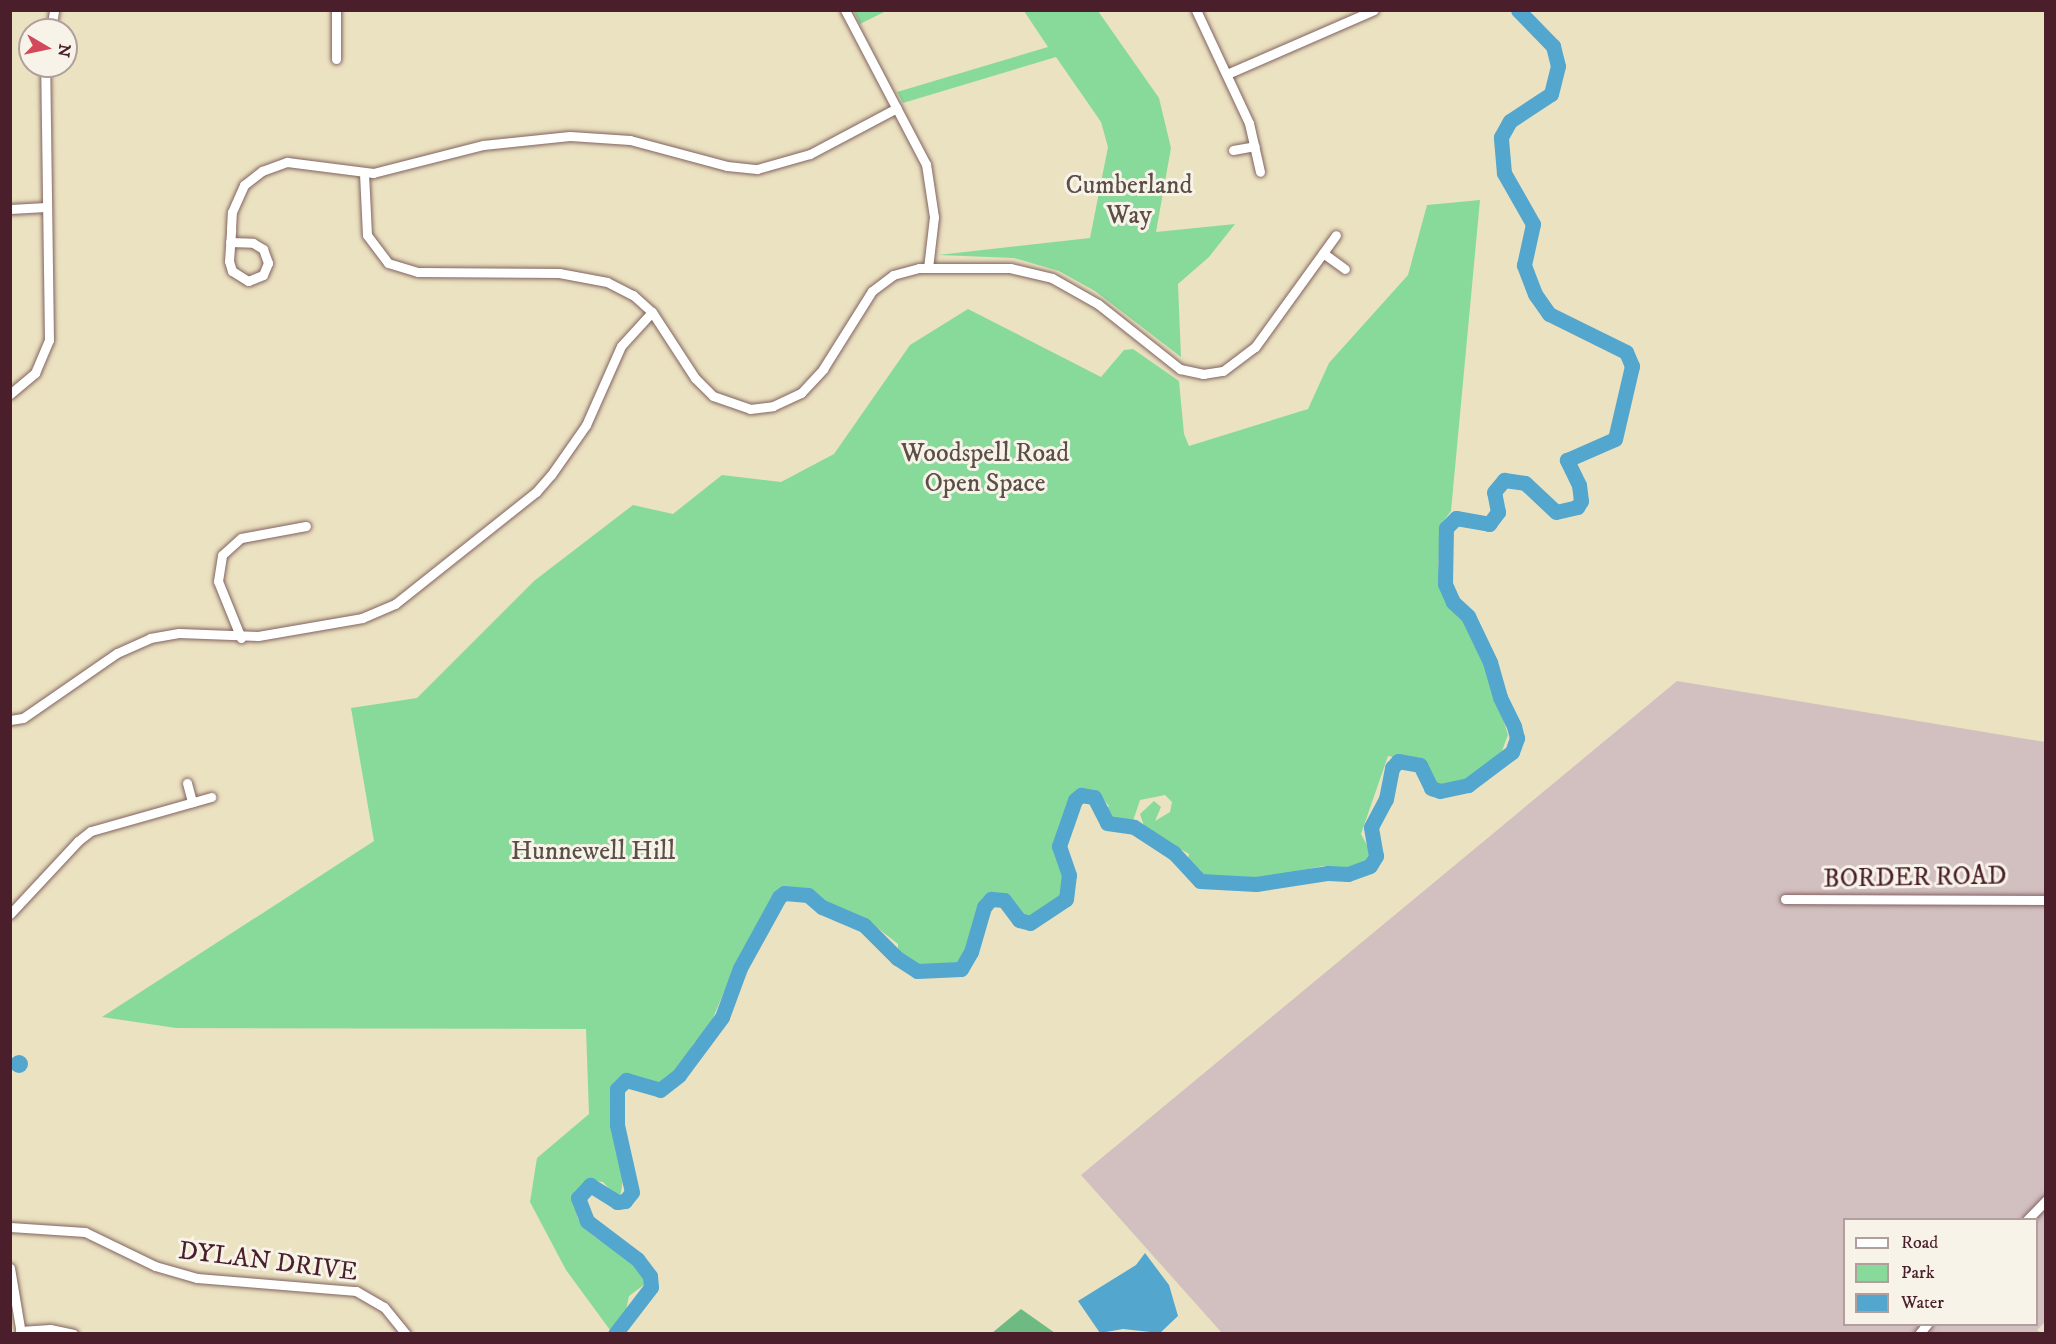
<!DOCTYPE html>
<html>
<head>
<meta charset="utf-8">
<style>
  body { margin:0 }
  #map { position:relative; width:2056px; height:1344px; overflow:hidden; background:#ebe2c1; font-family:"IM FELL DW Pica",serif }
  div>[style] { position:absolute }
  .industrial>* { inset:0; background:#d2bfc0 }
  .green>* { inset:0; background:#88da9b }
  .forest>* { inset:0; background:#6eba83 }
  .water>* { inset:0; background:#53a6ce }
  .round { border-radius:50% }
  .river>* { height:15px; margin:-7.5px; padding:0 7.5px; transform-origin:7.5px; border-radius:7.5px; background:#53a6ce }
  .roads { filter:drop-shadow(0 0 2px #826360) drop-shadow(0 0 2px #826360) }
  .street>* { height:9px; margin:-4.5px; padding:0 4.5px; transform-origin:4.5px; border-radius:4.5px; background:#fff }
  span { translate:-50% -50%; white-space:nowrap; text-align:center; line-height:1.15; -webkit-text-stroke:6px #f7f3e8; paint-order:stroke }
  .park-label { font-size:26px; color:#5a4e47 }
  .street-label { font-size:26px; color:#4a1f2b }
  .frame { position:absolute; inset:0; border:12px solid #4a1f2b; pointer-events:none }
  .legend { position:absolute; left:1843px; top:1218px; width:195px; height:108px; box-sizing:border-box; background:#f7f3e8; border:2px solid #b29e9c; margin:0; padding:8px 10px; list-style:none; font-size:18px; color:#4a1f2b }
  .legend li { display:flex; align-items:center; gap:12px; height:30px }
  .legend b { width:30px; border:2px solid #b29e9c }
  .north { position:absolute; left:18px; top:18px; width:60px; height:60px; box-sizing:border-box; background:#f7f3e8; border:2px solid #b29e9c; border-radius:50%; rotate:99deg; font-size:16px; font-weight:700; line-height:24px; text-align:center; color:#4a1f2b }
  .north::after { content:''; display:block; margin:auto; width:21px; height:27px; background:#d1495b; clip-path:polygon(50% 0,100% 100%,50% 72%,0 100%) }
</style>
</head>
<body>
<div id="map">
  <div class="industrial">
    <i style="clip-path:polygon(evenodd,1677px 681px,2045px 742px,2046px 1321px,2037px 1330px,2041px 1333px,1222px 1333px,1081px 1175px,1677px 681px,1844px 1220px,2036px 1220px,2036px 1324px,1844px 1324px,1844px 1220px)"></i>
  </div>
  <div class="green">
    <i style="clip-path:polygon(854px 11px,886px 11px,860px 24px)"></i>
    <i style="clip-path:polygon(1024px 11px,1098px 11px,1159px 98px,1171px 148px,1156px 232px,1235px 224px,1209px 257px,1178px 284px,1181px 357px,1095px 291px,1059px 271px,1014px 258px,938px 255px,1090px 238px,1108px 147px,1101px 122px,1056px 57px,903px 103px,897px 92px,1048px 47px)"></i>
    <i style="clip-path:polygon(1480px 200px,1451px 511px,1442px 523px,1438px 564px,1441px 586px,1463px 619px,1488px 668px,1508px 735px,1499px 759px,1468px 780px,1444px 788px,1432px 781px,1424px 763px,1388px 756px,1361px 834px,1370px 851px,1365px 862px,1351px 869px,1323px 866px,1250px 881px,1204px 879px,1197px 873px,1201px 871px,1188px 859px,1189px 854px,1145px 829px,1140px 814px,1154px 801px,1161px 807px,1155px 821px,1170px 812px,1172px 802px,1165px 795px,1140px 800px,1133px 821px,1114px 824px,1102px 812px,1109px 806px,1102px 798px,1084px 793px,1066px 810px,1058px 828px,1055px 854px,1067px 884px,1061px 900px,1048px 903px,1032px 919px,1023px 917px,1008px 899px,990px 900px,958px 967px,908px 964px,909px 960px,898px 952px,898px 944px,870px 922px,832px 907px,815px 893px,799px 887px,776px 891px,731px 975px,708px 1030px,694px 1043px,674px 1074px,661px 1087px,640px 1078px,629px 1079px,614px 1094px,611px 1119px,623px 1179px,621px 1193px,617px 1197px,603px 1182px,587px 1180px,572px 1195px,578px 1219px,595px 1237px,621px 1253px,644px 1277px,645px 1284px,629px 1296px,625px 1315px,616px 1328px,610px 1330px,566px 1270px,530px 1202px,537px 1158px,589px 1114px,586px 1029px,176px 1028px,102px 1017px,374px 841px,351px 708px,417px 698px,534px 581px,633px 505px,673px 514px,722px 475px,781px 482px,834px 454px,910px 345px,968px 309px,1101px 377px,1124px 350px,1133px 349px,1179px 381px,1184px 434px,1189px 446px,1308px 409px,1329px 363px,1408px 275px,1427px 205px)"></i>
  </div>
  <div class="forest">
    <i style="clip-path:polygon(1021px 1309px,1055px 1333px,992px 1333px)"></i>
  </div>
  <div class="water">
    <i class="round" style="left:10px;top:1055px;width:18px;height:18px"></i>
    <i style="clip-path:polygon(1145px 1253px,1169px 1285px,1178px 1316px,1160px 1333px,1123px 1329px,1100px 1333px,1078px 1301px,1136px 1265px)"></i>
  </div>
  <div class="river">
    <i style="left:615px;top:1334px;width:59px;rotate:-52.5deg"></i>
    <i style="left:651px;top:1287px;width:11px;rotate:-95deg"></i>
    <i style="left:650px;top:1276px;width:21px;rotate:-127deg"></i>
    <i style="left:637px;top:1259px;width:63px;rotate:-142.8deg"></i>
    <i style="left:587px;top:1221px;width:25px;rotate:-111deg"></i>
    <i style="left:578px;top:1198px;width:18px;rotate:-47deg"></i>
    <i style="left:590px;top:1185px;width:32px;rotate:32deg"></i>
    <i style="left:617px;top:1202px;width:8px;rotate:-7deg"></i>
    <i style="left:625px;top:1201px;width:11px;rotate:-52deg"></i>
    <i style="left:632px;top:1192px;width:69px;rotate:-102.6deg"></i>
    <i style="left:617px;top:1125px;width:36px;rotate:-90deg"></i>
    <i style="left:617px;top:1089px;width:13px;rotate:-45deg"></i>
    <i style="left:626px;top:1080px;width:35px;rotate:16deg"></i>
    <i style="left:660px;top:1090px;width:24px;rotate:-38deg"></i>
    <i style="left:679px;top:1075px;width:72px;rotate:-53.4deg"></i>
    <i style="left:722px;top:1017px;width:52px;rotate:-69.8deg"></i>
    <i style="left:740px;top:968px;width:81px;rotate:-61.2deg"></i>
    <i style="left:779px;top:897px;width:6px;rotate:-39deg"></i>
    <i style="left:784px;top:893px;width:24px;rotate:5deg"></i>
    <i style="left:808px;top:895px;width:18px;rotate:41deg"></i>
    <i style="left:822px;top:907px;width:46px;rotate:23.2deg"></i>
    <i style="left:864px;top:925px;width:47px;rotate:45deg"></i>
    <i style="left:897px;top:958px;width:24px;rotate:33deg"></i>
    <i style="left:917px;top:971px;width:44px;rotate:-2.6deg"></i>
    <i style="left:961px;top:969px;width:20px;rotate:-60deg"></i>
    <i style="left:971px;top:952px;width:47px;rotate:-73.9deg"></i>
    <i style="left:984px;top:907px;width:11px;rotate:-49deg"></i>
    <i style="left:991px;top:899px;width:13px;rotate:4deg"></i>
    <i style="left:1004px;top:900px;width:25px;rotate:53deg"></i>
    <i style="left:1019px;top:920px;width:11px;rotate:15deg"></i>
    <i style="left:1030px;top:923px;width:43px;rotate:-33.7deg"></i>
    <i style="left:1066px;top:899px;width:24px;rotate:-83deg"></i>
    <i style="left:1069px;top:875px;width:31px;rotate:-109deg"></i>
    <i style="left:1059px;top:846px;width:49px;rotate:-70.8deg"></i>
    <i style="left:1075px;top:800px;width:8px;rotate:-40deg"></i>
    <i style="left:1081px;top:795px;width:13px;rotate:9deg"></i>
    <i style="left:1094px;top:797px;width:29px;rotate:63deg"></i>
    <i style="left:1107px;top:823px;width:27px;rotate:8deg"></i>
    <i style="left:1134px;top:827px;width:48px;rotate:33deg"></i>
    <i style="left:1174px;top:853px;width:38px;rotate:47deg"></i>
    <i style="left:1200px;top:881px;width:56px;rotate:3.1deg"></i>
    <i style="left:1256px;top:884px;width:73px;rotate:-8.7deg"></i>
    <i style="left:1328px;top:873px;width:20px;rotate:3deg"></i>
    <i style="left:1348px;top:874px;width:23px;rotate:-20deg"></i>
    <i style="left:1370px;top:866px;width:12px;rotate:-59deg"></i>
    <i style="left:1376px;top:856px;width:29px;rotate:-100deg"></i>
    <i style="left:1371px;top:827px;width:32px;rotate:-62deg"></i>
    <i style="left:1386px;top:799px;width:32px;rotate:-79deg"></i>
    <i style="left:1392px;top:768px;width:9px;rotate:-49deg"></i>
    <i style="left:1398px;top:761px;width:22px;rotate:10deg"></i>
    <i style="left:1420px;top:765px;width:25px;rotate:64deg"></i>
    <i style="left:1431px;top:788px;width:9px;rotate:18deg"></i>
    <i style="left:1440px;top:791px;width:29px;rotate:-12deg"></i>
    <i style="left:1468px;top:785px;width:55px;rotate:-36.9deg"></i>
    <i style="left:1512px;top:752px;width:15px;rotate:-70deg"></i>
    <i style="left:1517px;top:738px;width:12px;rotate:-104deg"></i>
    <i style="left:1514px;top:726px;width:32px;rotate:-116deg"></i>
    <i style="left:1500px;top:697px;width:36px;rotate:-106deg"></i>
    <i style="left:1490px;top:662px;width:51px;rotate:-115.6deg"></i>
    <i style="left:1468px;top:616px;width:21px;rotate:-137deg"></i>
    <i style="left:1453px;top:602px;width:20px;rotate:-114deg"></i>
    <i style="left:1445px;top:584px;width:56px;rotate:-89deg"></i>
    <i style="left:1446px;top:528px;width:14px;rotate:-45deg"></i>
    <i style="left:1456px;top:518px;width:34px;rotate:10deg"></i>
    <i style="left:1489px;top:524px;width:15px;rotate:-53deg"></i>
    <i style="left:1498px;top:512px;width:20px;rotate:-101deg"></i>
    <i style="left:1494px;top:492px;width:16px;rotate:-50deg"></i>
    <i style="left:1504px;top:480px;width:21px;rotate:8deg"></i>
    <i style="left:1525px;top:483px;width:42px;rotate:43.1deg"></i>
    <i style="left:1556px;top:512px;width:22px;rotate:-13deg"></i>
    <i style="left:1577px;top:507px;width:7px;rotate:-56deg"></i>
    <i style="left:1581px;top:501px;width:16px;rotate:-97deg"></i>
    <i style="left:1579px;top:485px;width:28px;rotate:-116deg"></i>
    <i style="left:1567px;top:460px;width:52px;rotate:-23.6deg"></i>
    <i style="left:1615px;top:439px;width:75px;rotate:-76.9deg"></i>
    <i style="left:1632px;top:366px;width:15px;rotate:-113deg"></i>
    <i style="left:1626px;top:352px;width:86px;rotate:-153.7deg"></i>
    <i style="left:1549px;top:314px;width:24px;rotate:-125deg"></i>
    <i style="left:1535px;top:294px;width:31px;rotate:-111deg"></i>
    <i style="left:1524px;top:265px;width:42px;rotate:-77.6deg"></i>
    <i style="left:1533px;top:224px;width:59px;rotate:-119.6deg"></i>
    <i style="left:1504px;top:173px;width:36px;rotate:-95deg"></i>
    <i style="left:1501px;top:137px;width:18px;rotate:-61deg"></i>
    <i style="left:1510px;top:121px;width:49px;rotate:-33.4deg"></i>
    <i style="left:1551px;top:94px;width:29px;rotate:-76deg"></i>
    <i style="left:1558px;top:66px;width:21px;rotate:-104deg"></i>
    <i style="left:1553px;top:46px;width:50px;rotate:-134.2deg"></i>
  </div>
  <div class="roads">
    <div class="street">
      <i style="left:845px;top:10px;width:174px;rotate:62.3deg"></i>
      <i style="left:926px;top:164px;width:54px;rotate:81.4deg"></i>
      <i style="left:934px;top:217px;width:51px;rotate:96.7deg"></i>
      <i style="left:1196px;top:10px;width:125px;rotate:64.9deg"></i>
      <i style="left:1249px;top:123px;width:50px;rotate:77.3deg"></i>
      <i style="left:51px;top:30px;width:20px;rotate:-81deg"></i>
      <i style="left:336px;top:59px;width:49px;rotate:-90deg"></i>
      <i style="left:1227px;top:74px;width:160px;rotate:-23.5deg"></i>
      <i style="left:1233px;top:150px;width:22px;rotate:-10deg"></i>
      <i style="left:364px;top:173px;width:62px;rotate:87.2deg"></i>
      <i style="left:367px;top:235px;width:35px;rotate:53deg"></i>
      <i style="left:388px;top:263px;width:31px;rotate:17deg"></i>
      <i style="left:418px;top:272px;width:141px;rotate:0.4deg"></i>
      <i style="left:559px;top:273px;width:49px;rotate:10.6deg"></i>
      <i style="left:607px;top:282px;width:29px;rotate:27deg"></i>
      <i style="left:633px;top:295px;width:25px;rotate:42deg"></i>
      <i style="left:652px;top:312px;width:79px;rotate:56.9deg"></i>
      <i style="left:695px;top:378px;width:25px;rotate:45deg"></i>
      <i style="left:713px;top:396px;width:39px;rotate:19deg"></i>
      <i style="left:750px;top:409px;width:23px;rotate:-7deg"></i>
      <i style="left:773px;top:406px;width:31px;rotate:-25deg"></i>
      <i style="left:801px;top:393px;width:33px;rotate:-47deg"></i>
      <i style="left:823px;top:369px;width:92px;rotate:-57.9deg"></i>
      <i style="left:872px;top:291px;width:26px;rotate:-37deg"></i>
      <i style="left:893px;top:275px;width:27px;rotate:-15deg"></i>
      <i style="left:919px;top:268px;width:91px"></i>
      <i style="left:1010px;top:268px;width:43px;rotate:13.4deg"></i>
      <i style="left:1052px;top:278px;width:53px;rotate:29.5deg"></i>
      <i style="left:1098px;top:304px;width:105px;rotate:38.4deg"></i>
      <i style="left:1180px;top:369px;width:24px;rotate:12deg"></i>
      <i style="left:1203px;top:374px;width:20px;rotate:-9deg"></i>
      <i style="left:1223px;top:371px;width:40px;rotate:-37deg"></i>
      <i style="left:1255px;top:347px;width:138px;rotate:-54.1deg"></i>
      <i style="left:10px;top:209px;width:36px;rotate:-3deg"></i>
      <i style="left:230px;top:242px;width:23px;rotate:2deg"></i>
      <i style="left:253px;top:243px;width:12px;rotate:31deg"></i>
      <i style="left:263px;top:249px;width:15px;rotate:70deg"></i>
      <i style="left:268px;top:263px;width:13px;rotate:113deg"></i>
      <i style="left:263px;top:275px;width:16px;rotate:158deg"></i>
      <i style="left:248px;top:281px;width:19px;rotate:-148deg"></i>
      <i style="left:232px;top:271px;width:10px;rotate:-107deg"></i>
      <i style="left:229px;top:261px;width:32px;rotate:-86deg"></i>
      <i style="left:231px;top:229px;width:17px;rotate:-87deg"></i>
      <i style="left:232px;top:212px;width:30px;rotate:-66deg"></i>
      <i style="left:244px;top:185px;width:23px;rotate:-38deg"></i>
      <i style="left:262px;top:171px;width:27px;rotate:-20deg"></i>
      <i style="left:287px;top:162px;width:87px;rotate:7.3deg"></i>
      <i style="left:373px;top:173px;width:114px;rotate:-14.3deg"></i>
      <i style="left:483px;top:145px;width:87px;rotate:-5.9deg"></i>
      <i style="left:570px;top:136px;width:60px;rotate:3.8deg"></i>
      <i style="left:630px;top:140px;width:100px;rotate:15deg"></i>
      <i style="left:727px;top:166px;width:30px;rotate:6deg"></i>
      <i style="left:757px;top:169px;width:55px;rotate:-15.8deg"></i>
      <i style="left:810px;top:154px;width:98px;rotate:-27.9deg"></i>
      <i style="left:1323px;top:253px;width:27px;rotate:36deg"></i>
      <i style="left:10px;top:394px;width:33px;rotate:-40deg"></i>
      <i style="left:35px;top:373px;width:36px;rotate:-67deg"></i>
      <i style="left:49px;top:340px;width:274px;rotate:-90.8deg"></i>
      <i style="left:241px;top:638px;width:61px;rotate:-112deg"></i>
      <i style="left:218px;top:581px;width:26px;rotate:-81deg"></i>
      <i style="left:222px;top:555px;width:25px;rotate:-42deg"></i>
      <i style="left:241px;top:538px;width:66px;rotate:-10.5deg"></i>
      <i style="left:10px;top:720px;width:13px;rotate:-9deg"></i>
      <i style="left:23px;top:718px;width:114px;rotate:-34.7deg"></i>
      <i style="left:117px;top:653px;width:36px;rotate:-24deg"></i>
      <i style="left:150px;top:638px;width:29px;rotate:-10deg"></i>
      <i style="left:179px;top:633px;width:79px;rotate:2.2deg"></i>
      <i style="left:258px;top:636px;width:106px;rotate:-9.8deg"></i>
      <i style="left:362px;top:618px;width:36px;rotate:-23deg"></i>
      <i style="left:395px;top:604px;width:180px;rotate:-38.5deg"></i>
      <i style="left:536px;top:492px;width:23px;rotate:-49deg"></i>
      <i style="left:551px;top:475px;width:61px;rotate:-55deg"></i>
      <i style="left:586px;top:425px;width:86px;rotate:-66.1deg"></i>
      <i style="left:621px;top:346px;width:46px;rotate:-47.6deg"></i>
      <i style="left:187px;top:783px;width:20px;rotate:75deg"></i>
      <i style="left:1785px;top:899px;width:261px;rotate:0.2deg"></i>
      <i style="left:10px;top:914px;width:100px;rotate:-47deg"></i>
      <i style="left:78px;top:841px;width:16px;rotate:-38deg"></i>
      <i style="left:91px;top:831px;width:125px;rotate:-15.8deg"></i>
      <i style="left:2027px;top:1220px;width:28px;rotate:-46deg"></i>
      <i style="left:10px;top:1227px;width:75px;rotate:3.8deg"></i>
      <i style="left:85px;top:1232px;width:78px;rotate:25.9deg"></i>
      <i style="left:155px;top:1266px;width:44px;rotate:15.9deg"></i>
      <i style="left:197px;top:1278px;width:160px;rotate:4.7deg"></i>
      <i style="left:356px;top:1291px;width:32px;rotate:30deg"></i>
      <i style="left:384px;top:1307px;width:35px;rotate:51deg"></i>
      <i style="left:10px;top:1268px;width:67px;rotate:80.5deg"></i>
      <i style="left:20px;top:1331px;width:30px;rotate:-4deg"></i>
      <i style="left:50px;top:1329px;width:24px;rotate:12deg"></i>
      <i style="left:1919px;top:1334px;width:13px;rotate:-51deg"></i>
    </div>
  </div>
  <div class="park-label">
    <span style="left:1129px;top:201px">Cumberland<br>Way</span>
    <span style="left:985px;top:469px">Woodspell Road<br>Open Space</span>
    <span style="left:593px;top:852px">Hunnewell Hill</span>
  </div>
  <div class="street-label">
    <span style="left:1915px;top:878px;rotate:-1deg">BORDER ROAD</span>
    <span style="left:268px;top:1262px;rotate:7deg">DYLAN DRIVE</span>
  </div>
  <div class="frame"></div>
  <ul class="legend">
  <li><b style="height:8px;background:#fff"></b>Road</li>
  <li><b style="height:16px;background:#88da9b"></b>Park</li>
  <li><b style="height:16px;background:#53a6ce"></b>Water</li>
  </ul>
  <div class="north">N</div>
</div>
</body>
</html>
